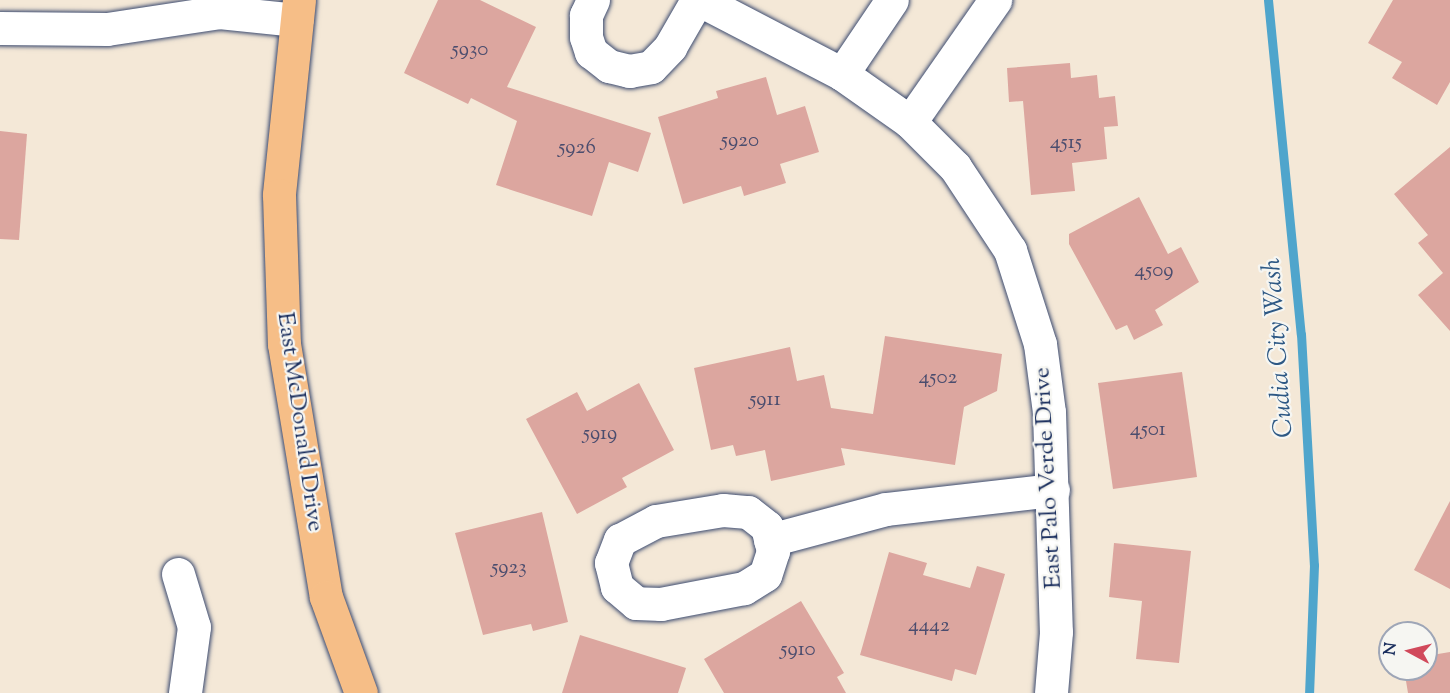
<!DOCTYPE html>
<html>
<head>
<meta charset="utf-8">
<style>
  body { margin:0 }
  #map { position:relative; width:1450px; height:693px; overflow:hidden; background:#f4e8d7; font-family:"Sorts Mill Goudy",serif }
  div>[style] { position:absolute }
  .stream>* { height:9px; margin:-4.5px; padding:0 4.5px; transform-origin:4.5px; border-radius:4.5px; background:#4fa5cc }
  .building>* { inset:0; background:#dca69f }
  .roads { filter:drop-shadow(0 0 2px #3c4b70) drop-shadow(0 0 2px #3c4b70) }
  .street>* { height:33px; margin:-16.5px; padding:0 16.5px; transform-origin:16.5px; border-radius:16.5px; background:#fff }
  .primary>* { height:33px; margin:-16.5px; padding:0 16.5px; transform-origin:16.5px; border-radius:16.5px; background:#f6be87 }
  span { translate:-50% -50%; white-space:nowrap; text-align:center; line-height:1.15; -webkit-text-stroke:4.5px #f6f6f2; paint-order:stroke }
  .number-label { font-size:21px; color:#4b4d6e }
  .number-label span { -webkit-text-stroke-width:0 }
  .street-label { font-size:24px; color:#1b2f5e }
  .water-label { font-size:26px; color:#2d5884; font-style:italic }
  .north { position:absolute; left:1378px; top:621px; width:60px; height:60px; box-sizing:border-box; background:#f6f6f2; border:2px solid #9ea6b7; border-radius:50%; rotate:277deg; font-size:16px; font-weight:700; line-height:24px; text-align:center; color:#1b2f5e }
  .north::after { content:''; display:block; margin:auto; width:21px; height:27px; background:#d1495b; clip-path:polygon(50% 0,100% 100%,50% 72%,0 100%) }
</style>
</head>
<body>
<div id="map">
  <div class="stream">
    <i style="left:1268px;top:0;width:336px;rotate:84.4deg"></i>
    <i style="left:1301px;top:334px;width:231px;rotate:86.8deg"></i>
    <i style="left:1314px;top:565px;width:128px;rotate:92.2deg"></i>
  </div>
  <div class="building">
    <i style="clip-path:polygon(438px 0,480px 0,536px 27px,507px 87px,651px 133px,638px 172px,609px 162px,592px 216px,496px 185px,517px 121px,471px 98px,468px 104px,404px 73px)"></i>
    <i style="clip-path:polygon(1393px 0,1450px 0,1450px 82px,1437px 105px,1392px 78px,1402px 62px,1368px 43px)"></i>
    <i style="clip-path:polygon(1070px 63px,1071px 78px,1097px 75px,1099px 98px,1115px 96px,1118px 126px,1104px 127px,1107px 159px,1072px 163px,1075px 191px,1031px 195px,1023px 101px,1009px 102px,1007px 68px)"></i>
    <i style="clip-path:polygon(766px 77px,777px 115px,805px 106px,819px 152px,780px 164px,786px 183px,744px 196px,741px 186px,683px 204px,658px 117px,718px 98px,716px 91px)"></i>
    <i style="clip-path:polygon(0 131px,27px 134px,19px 240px,0 239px)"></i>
    <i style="clip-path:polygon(1450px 147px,1450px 331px,1418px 295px,1443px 273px,1418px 243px,1428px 235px,1394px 194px)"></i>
    <i style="clip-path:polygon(1139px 197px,1168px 254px,1181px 247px,1199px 282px,1155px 310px,1163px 325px,1134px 340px,1127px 325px,1116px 330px,1069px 244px,1069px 234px)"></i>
    <i style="clip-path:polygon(885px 336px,1002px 354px,997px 391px,964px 407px,955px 465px,841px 448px,845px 465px,771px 481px,765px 450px,736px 456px,733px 445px,711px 450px,694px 368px,790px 347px,797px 381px,824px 375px,831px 408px,873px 414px)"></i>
    <i style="clip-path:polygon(1182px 372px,1197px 477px,1113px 489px,1098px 383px)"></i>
    <i style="clip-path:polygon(639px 383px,674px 450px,622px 478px,627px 487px,577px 514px,526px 419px,577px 392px,587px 411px)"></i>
    <i style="clip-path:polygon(1450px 501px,1450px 589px,1414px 570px)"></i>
    <i style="clip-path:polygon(542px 512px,568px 622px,533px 631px,531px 624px,483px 635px,455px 533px)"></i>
    <i style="clip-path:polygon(1114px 543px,1191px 551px,1179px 663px,1136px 659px,1142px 601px,1109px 597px)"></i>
    <i style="clip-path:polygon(889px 552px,927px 563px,923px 575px,970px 588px,977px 566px,1005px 574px,976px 675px,955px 669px,952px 681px,860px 655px)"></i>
    <i style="clip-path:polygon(801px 601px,844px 673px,837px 677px,846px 693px,724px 693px,704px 659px)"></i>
    <i style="clip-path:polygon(580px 635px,686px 668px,678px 693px,562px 693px)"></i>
    <i style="clip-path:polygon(1450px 652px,1450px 693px,1408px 693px,1404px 669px,1426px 669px,1426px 656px)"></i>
  </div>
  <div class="roads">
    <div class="street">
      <i style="left:593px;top:0;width:17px;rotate:115deg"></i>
      <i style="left:586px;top:15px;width:22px;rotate:90deg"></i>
      <i style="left:586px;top:37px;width:16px;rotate:72deg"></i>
      <i style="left:591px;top:52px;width:23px;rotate:38deg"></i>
      <i style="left:609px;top:66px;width:21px;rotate:14deg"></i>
      <i style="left:629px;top:71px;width:22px;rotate:-10deg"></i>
      <i style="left:651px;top:67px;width:28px;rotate:-46deg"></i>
      <i style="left:670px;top:47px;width:54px;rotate:-60.1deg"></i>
      <i style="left:700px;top:0;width:160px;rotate:27.5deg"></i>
      <i style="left:842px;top:74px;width:83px;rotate:35.2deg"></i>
      <i style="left:910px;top:122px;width:64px;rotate:45deg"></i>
      <i style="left:955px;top:167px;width:100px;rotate:56.5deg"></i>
      <i style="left:1010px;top:250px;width:99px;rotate:72.3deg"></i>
      <i style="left:1040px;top:344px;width:69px;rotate:82.5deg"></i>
      <i style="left:1049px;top:412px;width:220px;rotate:88.2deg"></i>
      <i style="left:1056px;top:632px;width:61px;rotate:94.7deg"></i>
      <i style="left:0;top:28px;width:107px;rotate:0.5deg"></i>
      <i style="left:107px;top:29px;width:113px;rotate:-8.6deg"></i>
      <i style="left:219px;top:12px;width:78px;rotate:5.9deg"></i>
      <i style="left:842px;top:74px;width:89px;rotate:-56deg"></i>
      <i style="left:910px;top:122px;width:149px;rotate:-55.1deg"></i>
      <i style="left:723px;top:510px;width:25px;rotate:5deg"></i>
      <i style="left:748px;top:512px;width:24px;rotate:38deg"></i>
      <i style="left:767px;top:527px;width:25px;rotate:76deg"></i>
      <i style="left:773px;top:551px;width:25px;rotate:108deg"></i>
      <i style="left:765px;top:575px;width:25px;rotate:148deg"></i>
      <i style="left:744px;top:588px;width:85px;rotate:169.1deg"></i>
      <i style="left:661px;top:604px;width:25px;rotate:-178deg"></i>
      <i style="left:636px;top:603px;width:25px;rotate:-140deg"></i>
      <i style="left:617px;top:587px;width:25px;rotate:-104deg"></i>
      <i style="left:611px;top:563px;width:25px;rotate:-69deg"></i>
      <i style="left:620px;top:540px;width:41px;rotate:-27.8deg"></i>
      <i style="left:656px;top:521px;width:68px;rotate:-9.3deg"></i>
      <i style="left:770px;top:540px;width:120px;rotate:-15deg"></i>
      <i style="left:886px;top:509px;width:168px;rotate:-6.5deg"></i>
      <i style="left:178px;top:574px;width:55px;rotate:73.2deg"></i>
      <i style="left:194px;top:627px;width:67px;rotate:97.8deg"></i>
    </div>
    <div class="primary">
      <i style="left:299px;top:0;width:196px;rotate:95.9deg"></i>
      <i style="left:279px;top:195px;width:149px;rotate:88.1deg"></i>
      <i style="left:284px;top:344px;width:256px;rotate:80.6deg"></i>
      <i style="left:326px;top:597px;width:102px;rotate:70deg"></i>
    </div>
  </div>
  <div class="number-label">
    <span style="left:470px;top:50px">5930</span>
    <span style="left:740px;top:141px">5920</span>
    <span style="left:1066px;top:143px">4515</span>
    <span style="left:577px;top:148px">5926</span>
    <span style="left:1154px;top:271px">4509</span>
    <span style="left:938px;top:378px">4502</span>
    <span style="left:765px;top:400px">5911</span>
    <span style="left:1148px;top:430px">4501</span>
    <span style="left:600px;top:434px">5919</span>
    <span style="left:509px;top:568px">5923</span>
    <span style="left:929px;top:626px">4442</span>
    <span style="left:798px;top:650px">5910</span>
  </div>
  <div class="street-label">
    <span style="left:299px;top:422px;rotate:82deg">East McDonald Drive</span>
    <span style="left:1049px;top:478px;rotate:-93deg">East Palo Verde Drive</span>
  </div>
  <div class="water-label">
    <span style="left:1279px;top:348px;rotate:-94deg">Cudia City Wash</span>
  </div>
  <div class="north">N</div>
</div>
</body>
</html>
